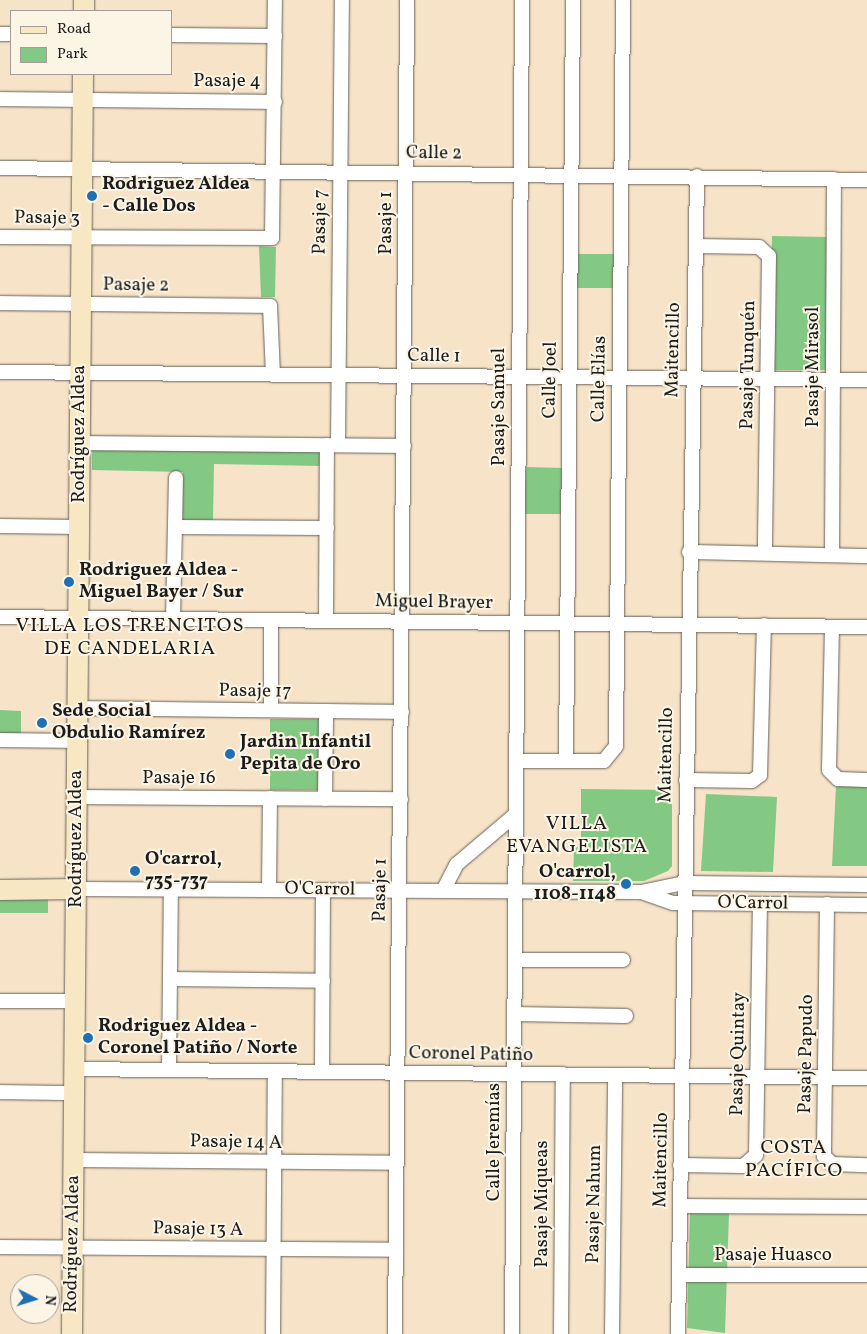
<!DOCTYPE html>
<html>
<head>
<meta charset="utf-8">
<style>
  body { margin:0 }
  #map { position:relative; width:867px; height:1334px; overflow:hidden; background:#f6e3c8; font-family:Vollkorn,serif }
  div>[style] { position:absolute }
  .green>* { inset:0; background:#83c984 }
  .roads { filter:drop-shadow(0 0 1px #686258) drop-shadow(0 0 1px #686258) }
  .street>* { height:14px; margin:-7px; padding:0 7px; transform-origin:7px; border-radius:7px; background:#fff }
  .secondary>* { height:20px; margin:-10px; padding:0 10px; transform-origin:10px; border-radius:10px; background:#f7e8c3 }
  .dots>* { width:14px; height:14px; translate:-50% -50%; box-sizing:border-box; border:2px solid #fcf5e5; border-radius:50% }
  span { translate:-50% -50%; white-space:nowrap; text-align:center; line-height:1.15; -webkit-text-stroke:4px #fcf5e5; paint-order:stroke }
  .street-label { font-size:19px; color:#1c1c1c }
  .poi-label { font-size:19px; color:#1c1c1c; font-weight:700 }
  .left { translate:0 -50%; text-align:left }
  .right { translate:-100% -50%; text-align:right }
  .neighbourhood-label { font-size:20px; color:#1c1c1c; letter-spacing:1px }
  .legend { position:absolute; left:10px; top:10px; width:162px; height:65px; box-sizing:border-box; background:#fcf5e5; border:1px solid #a29e95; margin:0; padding:6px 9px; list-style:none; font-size:15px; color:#1c1c1c }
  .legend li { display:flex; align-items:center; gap:10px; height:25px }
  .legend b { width:25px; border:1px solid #a29e95 }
  .north { position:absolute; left:10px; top:1274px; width:50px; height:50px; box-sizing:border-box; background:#fcf5e5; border:1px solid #a29e95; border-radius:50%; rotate:95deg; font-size:14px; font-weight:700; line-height:20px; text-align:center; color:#1c1c1c }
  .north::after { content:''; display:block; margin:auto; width:18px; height:22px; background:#1f6fb2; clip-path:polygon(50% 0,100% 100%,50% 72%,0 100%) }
</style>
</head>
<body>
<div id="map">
  <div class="green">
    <i style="clip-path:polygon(772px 236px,829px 237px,827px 370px,770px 370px)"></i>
    <i style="clip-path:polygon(259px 246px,276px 247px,275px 297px,261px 297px)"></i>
    <i style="clip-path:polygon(576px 254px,616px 254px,616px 288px,577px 288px)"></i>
    <i style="clip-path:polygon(92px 449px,321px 450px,321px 466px,214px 464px,213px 520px,183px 520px,183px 472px,92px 470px)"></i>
    <i style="clip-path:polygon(526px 467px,563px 468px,563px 514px,524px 514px)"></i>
    <i style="clip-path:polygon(0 710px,21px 711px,21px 735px,0 735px)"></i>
    <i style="clip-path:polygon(270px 719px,319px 719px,319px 790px,270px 790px)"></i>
    <i style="clip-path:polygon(836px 786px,867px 787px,867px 866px,832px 866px)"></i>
    <i style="clip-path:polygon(581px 789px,672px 790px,672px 866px,668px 871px,644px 881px,573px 881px,574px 847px,581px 847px)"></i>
    <i style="clip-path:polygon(706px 794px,777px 797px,773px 872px,701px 871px)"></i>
    <i style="clip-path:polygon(0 897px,48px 898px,48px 913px,0 913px)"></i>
    <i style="clip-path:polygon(690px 1212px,729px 1213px,725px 1333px,687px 1328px)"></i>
  </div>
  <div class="roads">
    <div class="street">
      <i style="left:0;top:34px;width:11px"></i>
      <i style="left:171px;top:35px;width:104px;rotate:0.6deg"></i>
      <i style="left:0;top:99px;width:275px;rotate:0.6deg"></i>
      <i style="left:0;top:168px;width:867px;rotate:0.79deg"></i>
      <i style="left:0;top:237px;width:272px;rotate:0.2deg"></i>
      <i style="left:272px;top:238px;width:238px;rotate:-89.3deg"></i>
      <i style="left:696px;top:246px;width:63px;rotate:0.9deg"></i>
      <i style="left:759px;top:247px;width:13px;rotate:42deg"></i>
      <i style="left:769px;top:256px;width:297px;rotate:90.8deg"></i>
      <i style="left:0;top:303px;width:270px;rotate:0.6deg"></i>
      <i style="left:270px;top:306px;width:69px;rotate:87.5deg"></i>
      <i style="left:0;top:372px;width:867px;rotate:0.53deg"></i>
      <i style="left:80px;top:443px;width:324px;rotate:0.5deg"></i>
      <i style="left:338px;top:445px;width:445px;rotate:-89.5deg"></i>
      <i style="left:0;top:526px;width:80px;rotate:0.7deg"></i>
      <i style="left:175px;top:527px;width:152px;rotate:0.4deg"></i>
      <i style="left:689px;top:552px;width:178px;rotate:1.3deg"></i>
      <i style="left:832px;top:555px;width:376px;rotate:-89.7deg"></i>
      <i style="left:0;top:617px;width:867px;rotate:0.66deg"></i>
      <i style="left:173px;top:619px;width:141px;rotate:-88.8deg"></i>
      <i style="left:271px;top:620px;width:90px;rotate:90deg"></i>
      <i style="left:326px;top:620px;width:175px;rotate:-89.7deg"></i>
      <i style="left:832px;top:627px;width:143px;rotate:91.2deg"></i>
      <i style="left:829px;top:770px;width:13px;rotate:45deg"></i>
      <i style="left:838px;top:779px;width:29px;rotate:2deg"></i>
      <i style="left:78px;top:708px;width:324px;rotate:0.7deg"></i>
      <i style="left:0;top:740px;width:78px;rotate:0.7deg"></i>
      <i style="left:516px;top:761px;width:88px"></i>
      <i style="left:604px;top:761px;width:19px;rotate:-51deg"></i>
      <i style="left:616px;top:746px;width:746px;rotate:-89.46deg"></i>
      <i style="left:566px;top:761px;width:761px;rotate:-89.47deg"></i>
      <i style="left:686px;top:780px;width:66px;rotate:0.9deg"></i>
      <i style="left:752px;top:781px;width:10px;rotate:-37deg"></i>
      <i style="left:760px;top:775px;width:150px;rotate:-88.5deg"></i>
      <i style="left:77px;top:797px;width:324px;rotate:0.4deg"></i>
      <i style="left:325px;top:799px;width:88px;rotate:-89.3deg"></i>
      <i style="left:77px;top:889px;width:564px;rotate:0.3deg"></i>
      <i style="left:641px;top:892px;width:44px;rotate:-11.8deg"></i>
      <i style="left:684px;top:883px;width:183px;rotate:0.6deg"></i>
      <i style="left:269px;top:890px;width:92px;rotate:-89.4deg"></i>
      <i style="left:443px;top:891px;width:30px;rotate:-63deg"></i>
      <i style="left:457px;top:864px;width:76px;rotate:-40.2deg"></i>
      <i style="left:641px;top:892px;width:34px;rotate:19deg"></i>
      <i style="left:673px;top:903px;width:194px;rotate:0.6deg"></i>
      <i style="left:827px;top:904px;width:252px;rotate:90.7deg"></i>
      <i style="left:824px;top:1156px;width:11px;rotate:45deg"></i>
      <i style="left:832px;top:1164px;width:35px;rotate:2deg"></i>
      <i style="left:515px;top:960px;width:108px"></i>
      <i style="left:170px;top:979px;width:153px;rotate:0.7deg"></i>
      <i style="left:0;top:1001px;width:76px"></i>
      <i style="left:514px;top:1014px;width:112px;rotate:1deg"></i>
      <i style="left:75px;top:1069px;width:792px;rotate:0.65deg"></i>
      <i style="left:169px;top:1070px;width:181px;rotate:-89.4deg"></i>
      <i style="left:322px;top:1072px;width:182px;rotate:-89.7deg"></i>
      <i style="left:0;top:1092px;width:74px;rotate:0.8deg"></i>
      <i style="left:74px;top:1160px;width:323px;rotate:0.5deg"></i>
      <i style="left:680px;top:1165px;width:63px;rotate:0.9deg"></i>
      <i style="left:743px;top:1166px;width:17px;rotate:-40deg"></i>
      <i style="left:756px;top:1155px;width:251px;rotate:-89.1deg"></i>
      <i style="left:680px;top:1206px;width:187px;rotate:0.3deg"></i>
      <i style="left:0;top:1247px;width:396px;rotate:0.4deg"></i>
      <i style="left:679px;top:1275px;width:188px"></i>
      <i style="left:273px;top:1334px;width:263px;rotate:-89.6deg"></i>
      <i style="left:395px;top:1334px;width:1334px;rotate:-89.48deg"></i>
      <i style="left:512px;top:1334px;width:1334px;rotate:-89.57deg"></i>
      <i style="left:561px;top:1334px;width:260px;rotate:-89.6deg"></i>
      <i style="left:612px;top:1334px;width:259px;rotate:-89.3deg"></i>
      <i style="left:678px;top:1334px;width:1158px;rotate:-89.06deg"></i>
    </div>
    <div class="secondary">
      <i style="left:84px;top:11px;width:11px;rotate:-90deg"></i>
      <i style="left:0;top:890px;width:77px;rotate:-0.7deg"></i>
      <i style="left:72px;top:1334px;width:1260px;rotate:-89.5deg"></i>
    </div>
  </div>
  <div class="dots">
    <i style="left:92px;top:196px;background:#1f6fb2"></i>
    <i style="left:69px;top:582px;background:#1f6fb2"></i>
    <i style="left:42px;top:723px;background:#1f6fb2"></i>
    <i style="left:230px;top:754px;background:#1f6fb2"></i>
    <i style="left:135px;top:871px;background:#1f6fb2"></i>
    <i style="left:626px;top:884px;background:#1f6fb2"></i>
    <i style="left:88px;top:1038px;background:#1f6fb2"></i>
  </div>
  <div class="street-label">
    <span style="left:227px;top:82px">Pasaje 4</span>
    <span style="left:434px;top:154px;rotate:1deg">Calle 2</span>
    <span style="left:47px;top:219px;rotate:1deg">Pasaje 3</span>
    <span style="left:321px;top:222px;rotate:-89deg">Pasaje 7</span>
    <span style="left:387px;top:223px;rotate:-90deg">Pasaje 1</span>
    <span style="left:136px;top:286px;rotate:1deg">Pasaje 2</span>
    <span style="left:674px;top:350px;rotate:-89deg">Maitencillo</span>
    <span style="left:434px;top:357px;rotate:1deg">Calle 1</span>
    <span style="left:749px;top:365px;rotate:-89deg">Pasaje Tunquén</span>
    <span style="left:814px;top:367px;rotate:-90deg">Pasaje Mirasol</span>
    <span style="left:600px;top:379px;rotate:-89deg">Calle Elías</span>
    <span style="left:551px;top:380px;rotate:-89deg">Calle Joel</span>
    <span style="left:500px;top:407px;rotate:-90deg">Pasaje Samuel</span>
    <span style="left:80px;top:434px;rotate:-90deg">Rodríguez Aldea</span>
    <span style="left:434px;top:603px;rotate:1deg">Miguel Brayer</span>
    <span style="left:255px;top:692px;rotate:1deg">Pasaje 17</span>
    <span style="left:667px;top:755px;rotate:-89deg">Maitencillo</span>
    <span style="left:179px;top:779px">Pasaje 16</span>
    <span style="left:77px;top:839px;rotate:-90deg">Rodríguez Aldea</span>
    <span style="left:320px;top:890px;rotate:1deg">O'Carrol</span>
    <span style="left:381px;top:890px;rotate:-89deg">Pasaje 1</span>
    <span style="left:753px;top:904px;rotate:1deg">O'Carrol</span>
    <span style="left:739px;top:1054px;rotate:-89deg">Pasaje Quintay</span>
    <span style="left:807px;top:1054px;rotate:-89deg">Pasaje Papudo</span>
    <span style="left:471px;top:1055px;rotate:1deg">Coronel Patiño</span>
    <span style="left:495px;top:1142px;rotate:-90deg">Calle Jeremías</span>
    <span style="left:236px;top:1143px;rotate:1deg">Pasaje 14 A</span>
    <span style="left:662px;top:1160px;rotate:-89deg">Maitencillo</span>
    <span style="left:543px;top:1204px;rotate:-90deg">Pasaje Miqueas</span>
    <span style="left:595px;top:1204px;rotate:-89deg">Pasaje Nahum</span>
    <span style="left:198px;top:1230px;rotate:1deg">Pasaje 13 A</span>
    <span style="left:73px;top:1244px;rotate:-89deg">Rodríguez Aldea</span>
    <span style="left:773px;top:1256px">Pasaje Huasco</span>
  </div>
  <div class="poi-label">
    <span class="left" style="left:102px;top:196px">Rodriguez Aldea<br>- Calle Dos</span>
    <span class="left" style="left:79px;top:582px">Rodriguez Aldea -<br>Miguel Bayer / Sur</span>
    <span class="left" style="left:52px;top:723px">Sede Social<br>Obdulio Ramírez</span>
    <span class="left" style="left:240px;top:754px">Jardin Infantil<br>Pepita de Oro</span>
    <span class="left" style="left:145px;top:871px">O'carrol,<br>735-737</span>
    <span class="right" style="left:616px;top:884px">O'carrol,<br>1108-1148</span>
    <span class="left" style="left:98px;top:1038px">Rodriguez Aldea -<br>Coronel Patiño / Norte</span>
  </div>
  <div class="neighbourhood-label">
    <span style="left:130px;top:638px">VILLA LOS TRENCITOS<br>DE CANDELARIA</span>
    <span style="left:577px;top:836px">VILLA<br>EVANGELISTA</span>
    <span style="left:794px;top:1160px">COSTA<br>PACÍFICO</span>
  </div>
  <ul class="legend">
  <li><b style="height:6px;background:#f7e8c3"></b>Road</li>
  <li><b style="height:14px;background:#83c984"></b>Park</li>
  </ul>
  <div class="north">N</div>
</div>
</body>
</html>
